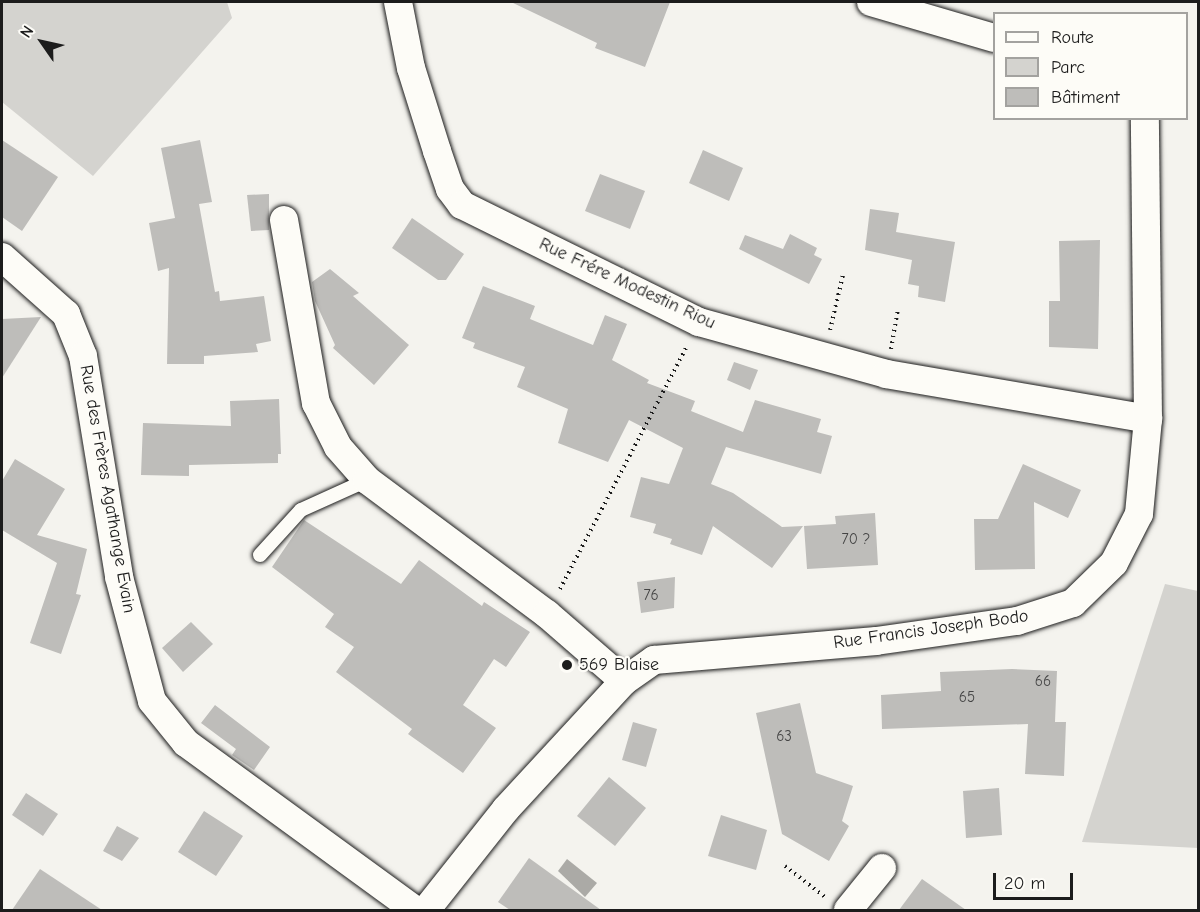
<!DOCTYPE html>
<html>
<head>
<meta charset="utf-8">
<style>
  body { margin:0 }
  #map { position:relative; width:1200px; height:912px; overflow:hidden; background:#f4f3ee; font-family:"Comic Neue",sans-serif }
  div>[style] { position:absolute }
  .green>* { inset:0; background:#d4d3cf }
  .water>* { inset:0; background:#abaaa6 }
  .building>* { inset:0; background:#bebdba }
  .path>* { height:4px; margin-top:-2px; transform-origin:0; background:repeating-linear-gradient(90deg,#1c1c1c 0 1.5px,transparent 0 6px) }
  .roads { filter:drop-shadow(0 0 2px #1c1c1c) drop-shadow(0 0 2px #1c1c1c) }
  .lane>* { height:14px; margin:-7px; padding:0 7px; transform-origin:7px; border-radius:7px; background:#fdfcf7 }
  .street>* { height:28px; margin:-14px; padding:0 14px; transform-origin:14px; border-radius:14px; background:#fdfcf7 }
  .dots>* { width:16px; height:16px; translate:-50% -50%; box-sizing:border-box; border:3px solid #fdfcf7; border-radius:50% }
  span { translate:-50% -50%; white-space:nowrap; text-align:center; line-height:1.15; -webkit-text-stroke:4.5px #fdfcf7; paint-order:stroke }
  .number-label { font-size:15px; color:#444 }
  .number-label span { -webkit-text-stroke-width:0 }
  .street-label { font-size:18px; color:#1c1c1c }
  .poi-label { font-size:18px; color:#1c1c1c }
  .left { translate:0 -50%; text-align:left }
  .frame { position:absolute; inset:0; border:3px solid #1c1c1c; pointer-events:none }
  .legend { position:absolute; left:993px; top:12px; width:195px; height:108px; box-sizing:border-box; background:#fdfcf7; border:2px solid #a3a29f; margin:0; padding:8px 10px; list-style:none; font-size:18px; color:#1c1c1c }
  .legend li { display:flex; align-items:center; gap:12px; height:30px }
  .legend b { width:30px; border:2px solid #a3a29f }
  .north { position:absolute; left:12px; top:12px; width:60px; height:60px; -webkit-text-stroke:4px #fdfcf7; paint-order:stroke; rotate:304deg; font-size:16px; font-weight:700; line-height:24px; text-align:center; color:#1c1c1c }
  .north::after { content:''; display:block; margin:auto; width:21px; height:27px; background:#1c1c1c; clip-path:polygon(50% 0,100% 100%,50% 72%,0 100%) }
  .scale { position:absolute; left:993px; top:873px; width:80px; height:27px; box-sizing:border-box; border:3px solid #1c1c1c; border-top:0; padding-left:8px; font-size:18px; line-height:21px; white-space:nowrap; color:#1c1c1c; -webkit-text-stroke:4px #fdfcf7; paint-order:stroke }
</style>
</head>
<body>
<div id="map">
  <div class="green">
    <i style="clip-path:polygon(2px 2px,227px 2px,232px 18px,93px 176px,2px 102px)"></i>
    <i style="clip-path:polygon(1165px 584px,1198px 591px,1198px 848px,1082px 842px)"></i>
  </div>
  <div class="water">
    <i style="clip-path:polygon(567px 859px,597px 883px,585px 897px,558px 871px)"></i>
  </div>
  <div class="building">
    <i style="clip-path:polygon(511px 2px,670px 2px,645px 67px,595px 48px,597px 43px)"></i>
    <i style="clip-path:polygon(2px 140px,58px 177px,22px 231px,2px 217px)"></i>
    <i style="clip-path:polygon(200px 140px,212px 202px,199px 204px,215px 292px,219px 291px,220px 301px,264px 296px,271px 341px,256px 344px,258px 352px,204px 356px,204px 364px,167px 364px,169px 268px,158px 271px,149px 223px,175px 218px,161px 148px)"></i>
    <i style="clip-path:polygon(703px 150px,743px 168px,729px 201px,689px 183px)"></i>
    <i style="clip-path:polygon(600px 174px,645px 191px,630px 229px,585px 211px)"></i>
    <i style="clip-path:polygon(269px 194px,269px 230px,251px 231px,247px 195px)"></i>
    <i style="clip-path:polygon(870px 209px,899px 213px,896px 232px,955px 242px,945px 302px,918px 297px,919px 286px,908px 284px,912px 260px,865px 250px)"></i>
    <i style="clip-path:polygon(412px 218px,464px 254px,446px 280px,438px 280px,392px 248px)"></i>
    <i style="clip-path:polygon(790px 234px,817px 248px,814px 255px,822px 259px,809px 284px,739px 249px,745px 235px,783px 249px)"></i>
    <i style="clip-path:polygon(1100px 240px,1098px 349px,1049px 347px,1049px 301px,1060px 301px,1059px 241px)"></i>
    <i style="clip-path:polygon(330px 269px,359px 293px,353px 296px,409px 345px,374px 385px,333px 348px,335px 345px,315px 301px,312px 282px)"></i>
    <i style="clip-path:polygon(483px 286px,535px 306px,530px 319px,593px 345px,605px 315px,627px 324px,612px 360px,649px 380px,647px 383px,695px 401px,691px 411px,743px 432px,755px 400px,821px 419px,817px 432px,832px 436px,821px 474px,726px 447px,711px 484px,733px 493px,782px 527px,803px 526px,772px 568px,713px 526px,702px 555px,670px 544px,672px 539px,653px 533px,656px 524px,630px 517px,641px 477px,669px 484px,683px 448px,629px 420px,608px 462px,558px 443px,568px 409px,517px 387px,525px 367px,473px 348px,475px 343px,462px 338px)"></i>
    <i style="clip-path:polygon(41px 317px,2px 378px,2px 319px)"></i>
    <i style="clip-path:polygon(734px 362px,758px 370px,750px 390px,727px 380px)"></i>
    <i style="clip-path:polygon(279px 399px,281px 454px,278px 454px,278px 463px,189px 465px,189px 476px,141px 475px,143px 423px,231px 426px,230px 401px)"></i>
    <i style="clip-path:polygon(15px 459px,65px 489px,37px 535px,87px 549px,76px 594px,81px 595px,61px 654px,30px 643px,57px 563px,2px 530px,2px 481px)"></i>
    <i style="clip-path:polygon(1023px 464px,1081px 490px,1068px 518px,1034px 502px,1035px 569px,975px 570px,974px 519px,998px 519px)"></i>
    <i style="clip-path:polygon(875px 513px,878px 565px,807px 569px,804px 526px,836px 524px,835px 516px)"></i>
    <i style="clip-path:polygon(304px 520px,401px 584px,419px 560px,482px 606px,484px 602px,530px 632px,506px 667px,494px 659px,463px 705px,496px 728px,463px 773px,408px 734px,412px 729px,336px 672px,354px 647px,325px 627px,334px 614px,272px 567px)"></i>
    <i style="clip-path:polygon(675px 577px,674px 608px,641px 613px,637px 582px)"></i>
    <i style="clip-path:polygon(191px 622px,213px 644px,183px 672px,162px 648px)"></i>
    <i style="clip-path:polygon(1012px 669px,1057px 671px,1055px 722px,1066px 722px,1064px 776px,1025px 774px,1028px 724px,882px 729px,881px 695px,941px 691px,940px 672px)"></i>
    <i style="clip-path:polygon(800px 703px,816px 773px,853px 786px,842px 821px,849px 826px,829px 861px,782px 834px,756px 713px)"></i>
    <i style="clip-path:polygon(215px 705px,270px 747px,254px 770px,232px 755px,236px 749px,201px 723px)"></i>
    <i style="clip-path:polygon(633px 722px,657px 729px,646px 767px,622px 760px)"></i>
    <i style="clip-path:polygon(609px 777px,646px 808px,615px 846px,577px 816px)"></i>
    <i style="clip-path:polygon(999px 788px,1002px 835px,966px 838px,963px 791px)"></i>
    <i style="clip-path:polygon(26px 793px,58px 814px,43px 836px,12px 815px)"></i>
    <i style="clip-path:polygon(204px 811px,243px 836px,216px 876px,178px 852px)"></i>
    <i style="clip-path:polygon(721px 815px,767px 830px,756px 870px,708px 856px)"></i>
    <i style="clip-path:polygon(117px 826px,139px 838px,122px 861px,103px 851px)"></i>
    <i style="clip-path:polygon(529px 858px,601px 910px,510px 910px,498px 902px)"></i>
    <i style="clip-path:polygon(40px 869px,102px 910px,12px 910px)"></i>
    <i style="clip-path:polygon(922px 879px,966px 910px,899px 910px)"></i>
  </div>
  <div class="path">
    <i style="left:830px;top:330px;width:57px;rotate:-76.7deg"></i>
    <i style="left:891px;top:349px;width:41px;rotate:-80.1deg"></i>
    <i style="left:560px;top:589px;width:274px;rotate:-62.4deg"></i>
    <i style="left:785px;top:866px;width:51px;rotate:37.8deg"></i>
  </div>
  <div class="roads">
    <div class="lane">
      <i style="left:260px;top:555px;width:61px;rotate:-47.7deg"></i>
      <i style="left:301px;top:510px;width:72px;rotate:-24.4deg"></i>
    </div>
    <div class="street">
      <i style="left:398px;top:2px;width:67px;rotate:78.9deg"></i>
      <i style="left:411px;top:68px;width:87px;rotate:72.6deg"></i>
      <i style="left:437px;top:151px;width:40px;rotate:71.1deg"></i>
      <i style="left:450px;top:189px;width:20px;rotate:53deg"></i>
      <i style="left:462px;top:205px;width:264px;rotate:26.3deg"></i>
      <i style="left:699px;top:322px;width:194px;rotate:15.5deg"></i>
      <i style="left:886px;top:374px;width:266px;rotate:9.7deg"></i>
      <i style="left:871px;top:2px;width:128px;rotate:16.3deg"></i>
      <i style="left:284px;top:220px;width:186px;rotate:80.1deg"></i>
      <i style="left:316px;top:403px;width:49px;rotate:63.4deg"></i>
      <i style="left:338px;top:447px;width:44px;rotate:48.7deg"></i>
      <i style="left:367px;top:480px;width:224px;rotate:36.7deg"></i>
      <i style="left:547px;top:614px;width:102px;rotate:41deg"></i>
      <i style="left:2px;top:257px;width:86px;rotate:41.7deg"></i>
      <i style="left:66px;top:314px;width:45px;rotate:68deg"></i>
      <i style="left:83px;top:356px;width:224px;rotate:80.7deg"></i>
      <i style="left:119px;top:577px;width:128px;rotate:75.1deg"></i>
      <i style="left:152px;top:701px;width:54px;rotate:51deg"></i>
      <i style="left:186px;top:743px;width:283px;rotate:36.1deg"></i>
      <i style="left:426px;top:910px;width:129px;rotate:-51.6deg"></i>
      <i style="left:506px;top:809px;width:174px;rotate:-47.3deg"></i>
      <i style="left:624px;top:681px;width:37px;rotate:-35deg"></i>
      <i style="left:654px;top:660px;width:223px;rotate:-4.9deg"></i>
      <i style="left:876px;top:641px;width:142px;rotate:-8.1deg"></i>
      <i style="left:1017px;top:621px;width:59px;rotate:-17.8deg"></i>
      <i style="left:1073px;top:603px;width:57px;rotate:-44.3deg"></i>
      <i style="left:1114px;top:563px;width:55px;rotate:-63deg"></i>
      <i style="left:1139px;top:514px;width:95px;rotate:-84.6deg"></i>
      <i style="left:1148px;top:419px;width:301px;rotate:-90.6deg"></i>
      <i style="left:848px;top:910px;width:54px;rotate:-51deg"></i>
    </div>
  </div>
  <div class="dots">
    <i style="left:567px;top:665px;background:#1c1c1c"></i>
  </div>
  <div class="number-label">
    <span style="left:856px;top:540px">70 ?</span>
    <span style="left:651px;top:596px">76</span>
    <span style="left:1043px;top:682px">66</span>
    <span style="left:967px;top:698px">65</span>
    <span style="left:784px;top:737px">63</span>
  </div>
  <div class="street-label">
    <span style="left:627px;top:284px;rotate:25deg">Rue Frére Modestin Riou</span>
    <span style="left:107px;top:489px;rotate:80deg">Rue des Frères Agathange Evain</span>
    <span style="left:931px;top:630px;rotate:-8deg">Rue Francis Joseph Bodo</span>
  </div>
  <div class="poi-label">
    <span class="left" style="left:579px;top:665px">569 Blaise</span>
  </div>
  <div class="frame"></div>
  <ul class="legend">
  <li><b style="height:8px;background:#fdfcf7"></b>Route</li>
  <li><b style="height:16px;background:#d4d3cf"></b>Parc</li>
  <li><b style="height:16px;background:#bebdba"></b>Bâtiment</li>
  </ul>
  <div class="north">N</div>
  <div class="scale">20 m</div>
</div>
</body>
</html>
